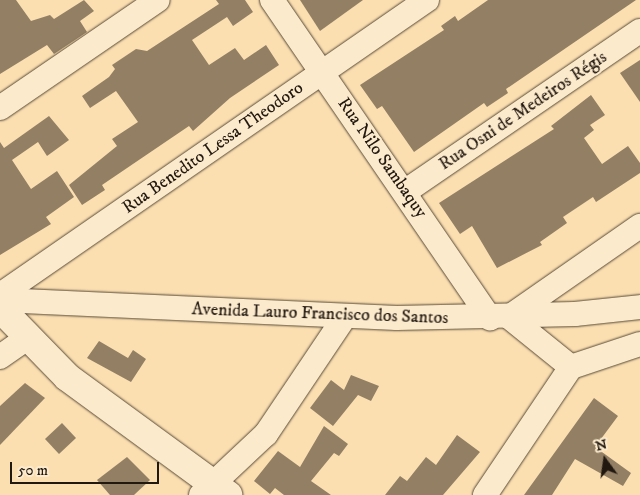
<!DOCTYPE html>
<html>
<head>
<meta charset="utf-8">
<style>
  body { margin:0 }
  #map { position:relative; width:640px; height:495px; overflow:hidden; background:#fbdfb1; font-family:"IM FELL DW Pica",serif }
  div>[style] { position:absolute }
  .building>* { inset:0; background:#927f64 }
  .roads { filter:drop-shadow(0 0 1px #584a38) drop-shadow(0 0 1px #584a38) }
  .minor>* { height:24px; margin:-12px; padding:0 12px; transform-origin:12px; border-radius:12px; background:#fceacc }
  .tertiary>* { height:28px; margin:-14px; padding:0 14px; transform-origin:14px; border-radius:14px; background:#fceacc }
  span { translate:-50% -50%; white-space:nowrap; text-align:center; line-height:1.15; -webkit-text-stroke:4px #fceacc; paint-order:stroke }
  .street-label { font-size:18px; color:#211810 }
  .north { position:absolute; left:580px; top:435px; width:50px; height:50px; -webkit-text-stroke:4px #fceacc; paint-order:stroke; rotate:346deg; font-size:14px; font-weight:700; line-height:20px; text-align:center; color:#211810 }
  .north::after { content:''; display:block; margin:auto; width:18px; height:22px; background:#211810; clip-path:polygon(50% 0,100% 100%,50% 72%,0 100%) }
  .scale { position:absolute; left:10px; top:462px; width:149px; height:22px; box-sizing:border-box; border:2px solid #211810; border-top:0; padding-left:6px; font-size:15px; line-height:18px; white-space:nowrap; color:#211810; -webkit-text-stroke:4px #fceacc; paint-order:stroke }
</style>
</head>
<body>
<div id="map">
  <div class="building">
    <i style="clip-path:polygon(0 0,16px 0,31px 21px,50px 15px,54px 19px,84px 0,94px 11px,80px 21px,87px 32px,54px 54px,47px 45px,0 74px)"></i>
    <i style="clip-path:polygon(216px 0,245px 0,253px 12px,233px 26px,227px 17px,192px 40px,209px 65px,235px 48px,244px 60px,266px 45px,279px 65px,230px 98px,193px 131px,189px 126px,102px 185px,105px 190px,82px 205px,69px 185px,117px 146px,112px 139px,138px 122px,116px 91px,90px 108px,82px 96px,109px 77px,115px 69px,112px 65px,136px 49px,147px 51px,219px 4px)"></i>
    <i style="clip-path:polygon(300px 0,363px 0,320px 31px)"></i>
    <i style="clip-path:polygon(488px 0,636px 0,506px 89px,508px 93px,487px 107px,484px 103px,414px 152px,382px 106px,377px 109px,360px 85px,444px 30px,441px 26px,455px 16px,458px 21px)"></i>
    <i style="clip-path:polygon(640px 60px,640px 102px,620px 73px)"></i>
    <i style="clip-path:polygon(591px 95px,605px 115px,590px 125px,594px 130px,584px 138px,602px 164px,628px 146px,640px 163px,640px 173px,596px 202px,593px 197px,563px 217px,567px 223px,540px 242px,542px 245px,497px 268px,472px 226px,460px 234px,439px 203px,554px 129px,551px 126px)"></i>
    <i style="clip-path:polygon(49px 116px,69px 140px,47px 156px,38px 142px,12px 160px,31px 189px,57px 171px,74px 197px,46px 217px,51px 224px,0 255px,0 142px,4px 148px)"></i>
    <i style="clip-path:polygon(99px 341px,128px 358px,133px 350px,146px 359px,131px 382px,87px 358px)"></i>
    <i style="clip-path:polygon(351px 375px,379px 386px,371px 401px,358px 395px,333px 426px,310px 408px,331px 380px,344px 390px)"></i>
    <i style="clip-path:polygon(25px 383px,45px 398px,0 445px,0 406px)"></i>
    <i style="clip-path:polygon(594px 398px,618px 416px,595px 447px,631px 473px,623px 486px,575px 459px,552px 495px,524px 495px)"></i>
    <i style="clip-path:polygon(62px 423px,76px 438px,59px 454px,45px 439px)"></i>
    <i style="clip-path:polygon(324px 426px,348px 444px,339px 456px,334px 453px,311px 481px,331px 495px,284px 495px,275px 488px,270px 494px,254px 481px,278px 451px,300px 467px)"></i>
    <i style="clip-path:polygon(457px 435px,480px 452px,443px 495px,385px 495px,400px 476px,407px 481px,426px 457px,436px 465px)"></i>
    <i style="clip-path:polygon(127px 457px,150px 480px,134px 495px,110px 495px,97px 480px)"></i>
  </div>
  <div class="roads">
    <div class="minor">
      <i style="left:272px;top:0;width:386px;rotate:55.6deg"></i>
      <i style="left:0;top:108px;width:191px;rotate:-34.4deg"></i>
      <i style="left:406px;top:191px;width:283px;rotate:-34.4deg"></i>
      <i style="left:0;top:295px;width:519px;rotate:-34.64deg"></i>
      <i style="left:0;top:300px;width:397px;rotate:2.6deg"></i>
      <i style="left:397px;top:318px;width:178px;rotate:-1.3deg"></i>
      <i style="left:575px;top:314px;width:65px;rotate:-6.1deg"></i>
      <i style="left:0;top:357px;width:32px;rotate:-35deg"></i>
      <i style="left:571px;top:367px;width:80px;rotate:-141.1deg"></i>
      <i style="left:509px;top:317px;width:160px;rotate:-34.8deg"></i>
      <i style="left:201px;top:495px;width:89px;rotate:-43.2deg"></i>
      <i style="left:266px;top:434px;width:140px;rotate:-56.1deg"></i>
      <i style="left:485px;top:495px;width:154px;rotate:-56.1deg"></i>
      <i style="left:571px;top:367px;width:73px;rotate:-18.4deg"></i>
    </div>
    <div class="tertiary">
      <i style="left:0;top:308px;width:96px;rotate:45.8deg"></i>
      <i style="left:67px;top:377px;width:200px;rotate:36.2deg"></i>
    </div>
  </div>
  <div class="street-label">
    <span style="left:523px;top:111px;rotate:-34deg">Rua Osni de Medeiros Régis</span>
    <span style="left:213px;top:148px;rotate:-35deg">Rua Benedito Lessa Theodoro</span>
    <span style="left:382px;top:158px;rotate:55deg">Rua Nilo Sambaquy</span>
    <span style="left:320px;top:314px;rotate:2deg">Avenida Lauro Francisco dos Santos</span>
  </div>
  <div class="north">N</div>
  <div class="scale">50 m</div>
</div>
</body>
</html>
